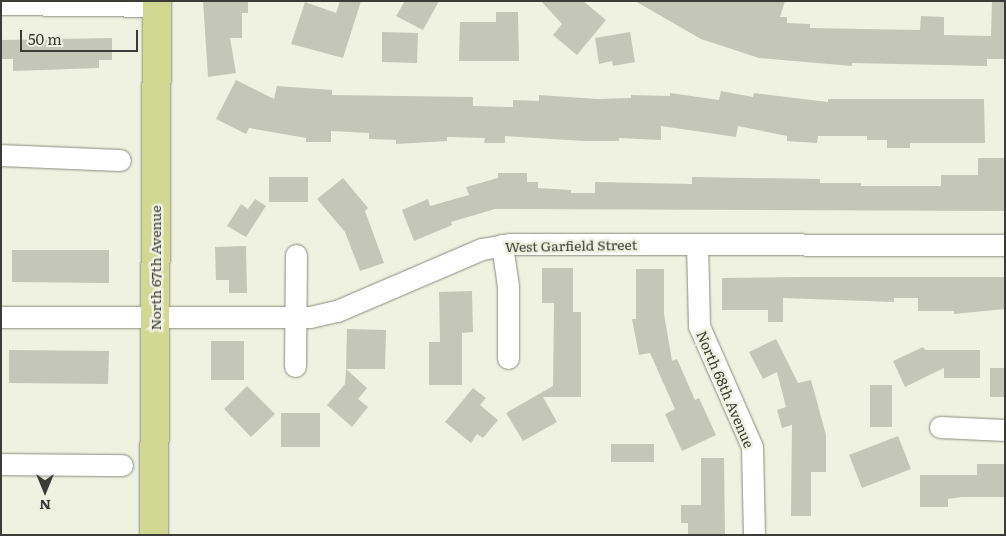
<!DOCTYPE html>
<html>
<head>
<meta charset="utf-8">
<style>
  body { margin:0 }
  #map { position:relative; width:1006px; height:536px; overflow:hidden; background:#eff2e1; font-family:Literata,serif }
  div>[style] { position:absolute }
  .building>* { inset:0; background:#c4c7b7 }
  .roads { filter:drop-shadow(0 0 1px #8a8c7d) drop-shadow(0 0 1px #8a8c7d) }
  .minor>* { height:21px; margin:-10.5px; padding:0 10.5px; transform-origin:10.5px; border-radius:10.5px; background:#fff }
  .major>* { height:28px; margin:-14px; padding:0 14px; transform-origin:14px; border-radius:14px; background:#d0d892 }
  span { translate:-50% -50%; white-space:nowrap; text-align:center; line-height:1.15; -webkit-text-stroke:5px #eff2e1; paint-order:stroke }
  .street-label { font-size:14px; color:#3b3c36 }
  .frame { position:absolute; inset:0; border:2px solid #3b3c36; pointer-events:none }
  .north { position:absolute; left:20px; top:466px; width:50px; height:50px; -webkit-text-stroke:4px #eff2e1; paint-order:stroke; rotate:180deg; font-size:14px; font-weight:700; line-height:20px; text-align:center; color:#3b3c36 }
  .north::after { content:''; display:block; margin:auto; width:18px; height:22px; background:#3b3c36; clip-path:polygon(50% 0,100% 100%,50% 72%,0 100%) }
  .scale { position:absolute; left:20px; top:30px; width:118px; height:22px; box-sizing:border-box; border:2px solid #3b3c36; border-top:0; padding-left:6px; font-size:15px; line-height:18px; white-space:nowrap; color:#3b3c36; -webkit-text-stroke:4px #eff2e1; paint-order:stroke }
</style>
</head>
<body>
<div id="map">
  <div class="building">
    <i style="clip-path:polygon(203px 1px,248px 1px,248px 13px,242px 13px,242px 38px,230px 38px,236px 73px,208px 77px)"></i>
    <i style="clip-path:polygon(340px 1px,361px 1px,343px 58px,291px 44px,305px 2px,336px 13px)"></i>
    <i style="clip-path:polygon(405px 1px,439px 1px,423px 30px,396px 16px)"></i>
    <i style="clip-path:polygon(541px 1px,583px 1px,606px 20px,577px 55px,553px 35px,562px 24px)"></i>
    <i style="clip-path:polygon(635px 1px,785px 1px,780px 17px,787px 17px,787px 23px,810px 24px,810px 28px,920px 30px,921px 16px,944px 17px,944px 35px,991px 36px,992px 1px,1005px 1px,1005px 59px,987px 59px,987px 66px,852px 63px,852px 66px,759px 58px,701px 39px)"></i>
    <i style="clip-path:polygon(496px 12px,518px 12px,519px 61px,459px 61px,460px 22px,496px 22px)"></i>
    <i style="clip-path:polygon(382px 32px,418px 33px,417px 63px,382px 62px)"></i>
    <i style="clip-path:polygon(630px 32px,635px 62px,613px 66px,612px 61px,599px 64px,595px 38px)"></i>
    <i style="clip-path:polygon(112px 38px,112px 60px,99px 60px,99px 68px,13px 71px,13px 59px,1px 59px,1px 40px)"></i>
    <i style="clip-path:polygon(236px 80px,274px 99px,277px 86px,332px 90px,332px 95px,473px 97px,473px 106px,513px 107px,513px 100px,539px 101px,539px 95px,597px 99px,631px 98px,631px 95px,670px 96px,670px 93px,719px 100px,721px 91px,753px 97px,754px 93px,828px 102px,828px 99px,984px 99px,985px 143px,910px 143px,910px 148px,887px 148px,887px 140px,867px 140px,867px 136px,818px 136px,817px 143px,787px 141px,787px 136px,738px 126px,736px 137px,661px 126px,661px 140px,619px 138px,619px 141px,584px 141px,505px 136px,505px 143px,484px 143px,485px 138px,447px 137px,447px 141px,396px 144px,396px 140px,369px 139px,369px 133px,331px 131px,331px 142px,306px 142px,306px 138px,249px 128px,246px 134px,216px 119px)"></i>
    <i style="clip-path:polygon(978px 158px,1005px 158px,1005px 211px,495px 209px,451px 222px,452px 225px,414px 241px,402px 210px,428px 199px,430px 206px,469px 195px,466px 187px,498px 178px,498px 173px,527px 173px,527px 182px,538px 182px,538px 188px,571px 190px,571px 193px,595px 193px,595px 182px,692px 184px,692px 177px,820px 179px,820px 183px,861px 183px,861px 186px,941px 186px,941px 175px,978px 175px)"></i>
    <i style="clip-path:polygon(269px 177px,308px 177px,308px 202px,269px 202px)"></i>
    <i style="clip-path:polygon(343px 178px,368px 208px,365px 211px,384px 263px,360px 271px,345px 232px,317px 199px)"></i>
    <i style="clip-path:polygon(255px 199px,266px 206px,246px 237px,227px 226px,241px 204px,248px 209px)"></i>
    <i style="clip-path:polygon(246px 246px,247px 293px,229px 293px,229px 280px,216px 280px,215px 247px)"></i>
    <i style="clip-path:polygon(12px 250px,109px 250px,109px 283px,12px 282px)"></i>
    <i style="clip-path:polygon(542px 268px,573px 268px,573px 312px,581px 312px,581px 397px,543px 397px,557px 422px,523px 441px,506px 413px,553px 386px,554px 303px,542px 303px)"></i>
    <i style="clip-path:polygon(636px 269px,664px 269px,664px 314px,672px 361px,677px 359px,695px 400px,699px 398px,716px 435px,682px 451px,665px 414px,675px 409px,650px 353px,639px 355px,632px 319px,636px 319px)"></i>
    <i style="clip-path:polygon(801px 277px,1005px 277px,1005px 309px,954px 314px,954px 311px,918px 311px,918px 298px,894px 298px,894px 302px,783px 298px,783px 322px,768px 322px,768px 310px,722px 310px,722px 278px)"></i>
    <i style="clip-path:polygon(472px 291px,473px 332px,462px 333px,462px 385px,429px 385px,429px 342px,440px 342px,439px 292px)"></i>
    <i style="clip-path:polygon(347px 329px,386px 330px,385px 369px,346px 369px)"></i>
    <i style="clip-path:polygon(776px 339px,798px 383px,811px 380px,826px 435px,826px 472px,811px 472px,811px 516px,791px 516px,792px 425px,782px 428px,777px 410px,786px 407px,777px 372px,763px 379px,749px 352px)"></i>
    <i style="clip-path:polygon(211px 341px,244px 341px,244px 380px,211px 380px)"></i>
    <i style="clip-path:polygon(923px 347px,925px 350px,980px 350px,980px 378px,944px 378px,944px 368px,905px 387px,893px 361px)"></i>
    <i style="clip-path:polygon(9px 350px,109px 351px,108px 384px,9px 383px)"></i>
    <i style="clip-path:polygon(990px 368px,1005px 368px,1005px 397px,990px 397px)"></i>
    <i style="clip-path:polygon(346px 369px,367px 388px,358px 399px,368px 407px,352px 427px,327px 405px,345px 384px)"></i>
    <i style="clip-path:polygon(870px 385px,892px 385px,892px 427px,870px 427px)"></i>
    <i style="clip-path:polygon(247px 386px,275px 414px,251px 437px,224px 409px)"></i>
    <i style="clip-path:polygon(473px 388px,486px 398px,480px 405px,498px 420px,483px 438px,477px 434px,471px 443px,445px 422px)"></i>
    <i style="clip-path:polygon(281px 413px,320px 413px,320px 447px,281px 447px)"></i>
    <i style="clip-path:polygon(898px 436px,911px 469px,862px 488px,849px 455px)"></i>
    <i style="clip-path:polygon(611px 444px,654px 444px,654px 462px,611px 462px)"></i>
    <i style="clip-path:polygon(701px 458px,724px 458px,725px 535px,688px 535px,688px 523px,681px 523px,681px 505px,701px 505px)"></i>
    <i style="clip-path:polygon(977px 464px,1005px 464px,1005px 497px,962px 497px,948px 499px,948px 507px,920px 507px,920px 475px,977px 475px)"></i>
  </div>
  <div class="roads">
    <div class="minor">
      <i style="left:1px;top:4px;width:156px;rotate:0.7deg"></i>
      <i style="left:1px;top:155px;width:119px;rotate:2.4deg"></i>
      <i style="left:697px;top:244px;width:82px;rotate:88.6deg"></i>
      <i style="left:699px;top:326px;width:132px;rotate:66.3deg"></i>
      <i style="left:752px;top:447px;width:88px;rotate:88.7deg"></i>
      <i style="left:502px;top:245px;width:41px;rotate:81.7deg"></i>
      <i style="left:508px;top:286px;width:72px;rotate:90deg"></i>
      <i style="left:1px;top:317px;width:309px"></i>
      <i style="left:310px;top:317px;width:28px;rotate:-13deg"></i>
      <i style="left:337px;top:311px;width:158px;rotate:-23.2deg"></i>
      <i style="left:482px;top:249px;width:27px;rotate:-10deg"></i>
      <i style="left:509px;top:244px;width:496px;rotate:0.1deg"></i>
      <i style="left:295px;top:366px;width:111px;rotate:-89.5deg"></i>
      <i style="left:940px;top:427px;width:65px;rotate:2.6deg"></i>
      <i style="left:1px;top:464px;width:121px;rotate:0.5deg"></i>
    </div>
    <div class="major">
      <i style="left:154px;top:535px;width:534px;rotate:-89.68deg"></i>
    </div>
  </div>
  <div class="street-label">
    <span style="left:571px;top:245px;rotate:-1deg">West Garfield Street</span>
    <span style="left:155px;top:268px;rotate:-90deg">North 67th Avenue</span>
    <span style="left:726px;top:389px;rotate:67deg">North 68th Avenue</span>
  </div>
  <div class="frame"></div>
  <div class="north">N</div>
  <div class="scale">50 m</div>
</div>
</body>
</html>
